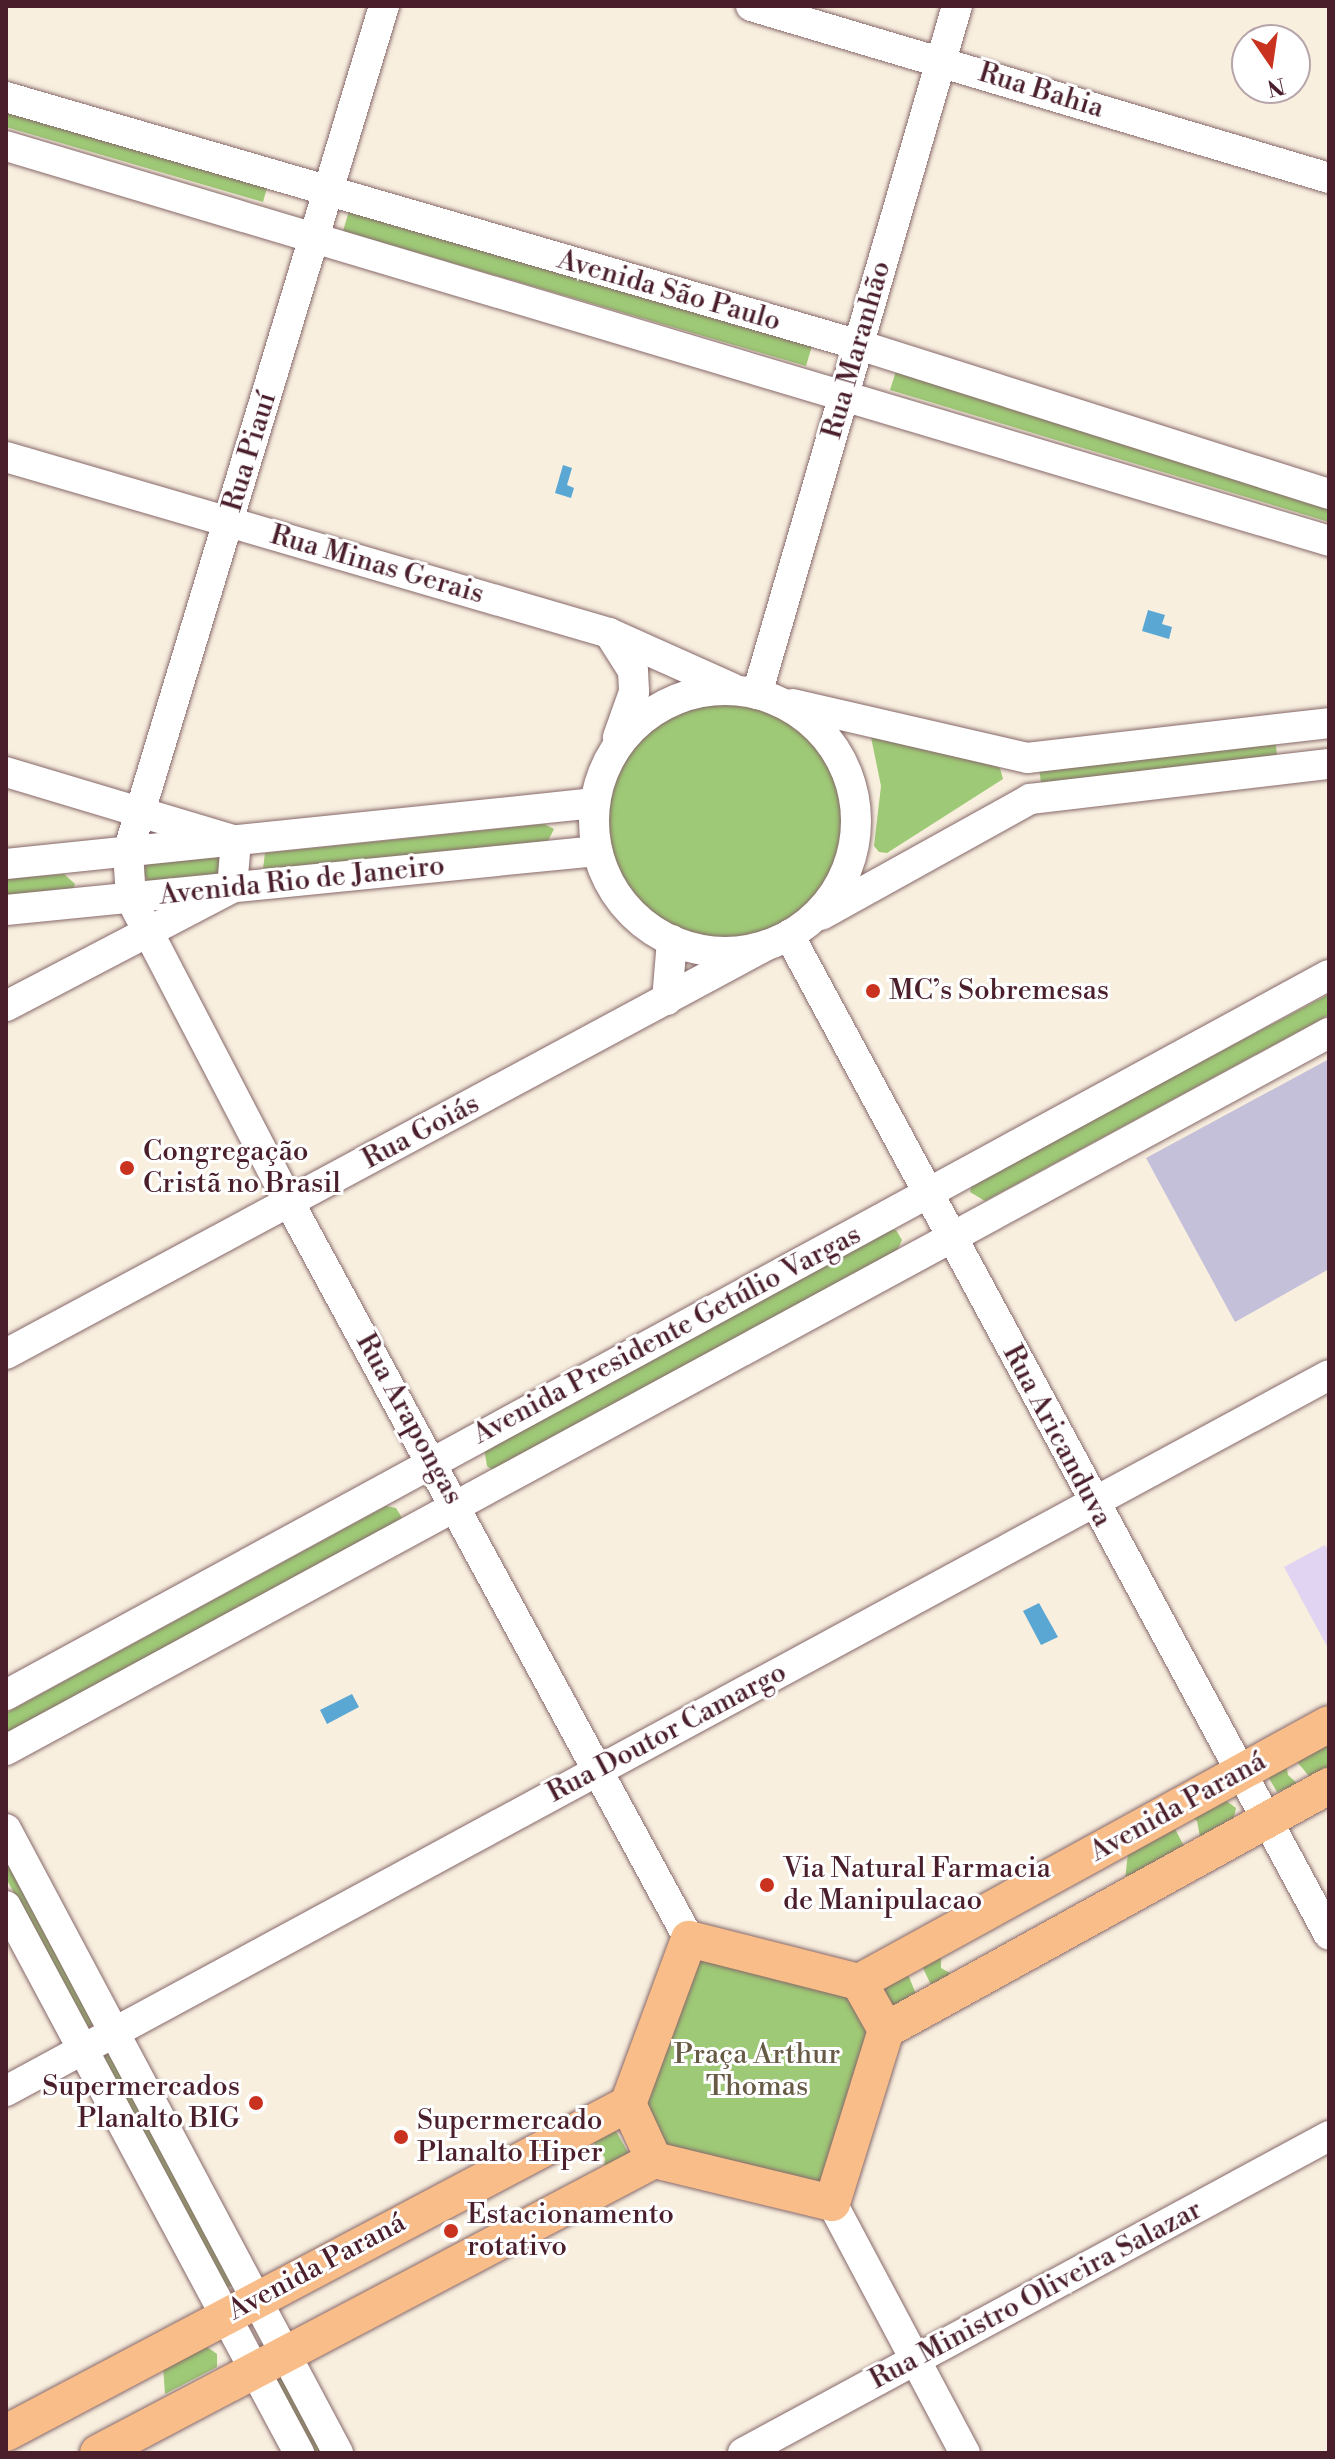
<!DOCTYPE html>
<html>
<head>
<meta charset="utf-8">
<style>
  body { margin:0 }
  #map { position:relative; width:1335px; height:2459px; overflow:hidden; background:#f8efdf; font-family:"Libre Bodoni",serif }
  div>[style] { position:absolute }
  .built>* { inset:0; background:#e1d4f3 }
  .industrial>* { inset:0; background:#c5c0da }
  .green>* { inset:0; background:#9ec976 }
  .round { border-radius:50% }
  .water>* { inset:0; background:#5ba7d4 }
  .roads { filter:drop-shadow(0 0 2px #87686a) drop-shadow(0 0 2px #87686a) }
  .minor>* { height:30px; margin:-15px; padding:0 15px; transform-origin:15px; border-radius:15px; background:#fff }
  .minor>.ring { margin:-15px; padding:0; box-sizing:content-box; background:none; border:30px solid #fff; border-radius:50% }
  .major>* { height:36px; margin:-18px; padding:0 18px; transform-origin:18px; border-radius:18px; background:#f8bd89 }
  .dots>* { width:22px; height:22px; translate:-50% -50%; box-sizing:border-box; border:4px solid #fff; border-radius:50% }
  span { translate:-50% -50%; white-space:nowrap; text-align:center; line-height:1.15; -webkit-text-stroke:6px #fff; paint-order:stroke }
  .street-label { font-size:28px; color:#4a1f2b }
  .poi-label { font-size:28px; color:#4a1f2b }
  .left { translate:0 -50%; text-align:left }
  .right { translate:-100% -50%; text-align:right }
  .park-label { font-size:28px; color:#675a45 }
  .frame { position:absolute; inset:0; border:8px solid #4a1f2b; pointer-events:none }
  .north { position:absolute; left:1231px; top:24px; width:80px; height:80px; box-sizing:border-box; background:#fff; border:2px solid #b7a5aa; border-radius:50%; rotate:167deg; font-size:22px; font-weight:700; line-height:32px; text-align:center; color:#4a1f2b }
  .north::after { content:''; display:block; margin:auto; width:28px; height:36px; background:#c8321e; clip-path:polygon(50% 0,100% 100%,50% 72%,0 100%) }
</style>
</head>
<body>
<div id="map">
  <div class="built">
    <i style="clip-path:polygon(1325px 1545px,1329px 1551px,1329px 1650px,1284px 1567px)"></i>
  </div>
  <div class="industrial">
    <i style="clip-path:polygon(1329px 1059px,1329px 1269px,1235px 1322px,1146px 1158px)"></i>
  </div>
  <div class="green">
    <i style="clip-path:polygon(6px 108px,268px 184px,263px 202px,6px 127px)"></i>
    <i style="clip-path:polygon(349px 211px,812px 346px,806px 366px,343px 231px)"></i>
    <i style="clip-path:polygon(896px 371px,1329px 501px,1329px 522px,890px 390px)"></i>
    <i class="round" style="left:604px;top:700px;width:242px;height:242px"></i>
    <i style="clip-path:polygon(871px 737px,989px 764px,1000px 768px,1003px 779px,887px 853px,879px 852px,874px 846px,881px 786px)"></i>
    <i style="clip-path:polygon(1275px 737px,1277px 755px,1041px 784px,1039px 766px)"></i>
    <i style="clip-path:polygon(544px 824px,554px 829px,546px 845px,271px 876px,263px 869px,265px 853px)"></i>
    <i style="clip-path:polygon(220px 857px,226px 874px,149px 882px,143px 873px,147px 863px)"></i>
    <i style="clip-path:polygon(64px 874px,75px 884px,72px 892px,6px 900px,6px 879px)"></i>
    <i style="clip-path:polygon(1329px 994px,1329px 1015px,985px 1201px,970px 1192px,972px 1184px)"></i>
    <i style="clip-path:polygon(883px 1229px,896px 1230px,902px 1240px,897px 1251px,494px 1471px,487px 1466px,484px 1448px)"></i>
    <i style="clip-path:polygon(386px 1506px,396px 1508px,402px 1518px,397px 1526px,6px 1738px,6px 1713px)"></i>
    <i style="clip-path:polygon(1329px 1732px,1329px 1769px,1309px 1776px,1298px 1763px,1298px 1754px)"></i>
    <i style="clip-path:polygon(1285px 1758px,1288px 1775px,1299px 1785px,1277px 1792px,1266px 1773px)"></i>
    <i style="clip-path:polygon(1221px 1797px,1236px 1808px,1233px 1822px,1201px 1842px,1197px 1821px,1190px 1816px)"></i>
    <i style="clip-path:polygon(1174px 1827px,1184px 1846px,1125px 1880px,1129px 1844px)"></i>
    <i style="clip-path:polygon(6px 1848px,99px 2022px,86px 2029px,6px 1878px)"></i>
    <i style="clip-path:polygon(689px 1939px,859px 1982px,886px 2030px,832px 2203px,654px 2160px,628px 2104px)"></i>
    <i style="clip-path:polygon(941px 1949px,941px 1968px,957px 1977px,932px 1987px,922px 1966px)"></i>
    <i style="clip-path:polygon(905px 1967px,916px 1994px,897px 2007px,883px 2005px,881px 1980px)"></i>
    <i style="clip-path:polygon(113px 2049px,239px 2282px,225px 2289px,99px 2056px)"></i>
    <i style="clip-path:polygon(613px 2126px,630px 2156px,604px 2170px,605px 2158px,590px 2138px)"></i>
    <i style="clip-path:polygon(203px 2344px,217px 2354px,217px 2367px,165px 2394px,163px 2366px)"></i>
    <i style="clip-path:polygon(288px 2374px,330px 2453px,310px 2453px,272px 2382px)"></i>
  </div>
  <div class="water">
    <i style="clip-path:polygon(563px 465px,572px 468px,567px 485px,574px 488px,571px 498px,555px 493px)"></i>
    <i style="clip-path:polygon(1148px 610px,1165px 615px,1162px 624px,1172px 627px,1169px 639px,1142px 631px)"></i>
    <i style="clip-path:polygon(1039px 1603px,1058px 1637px,1041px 1645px,1023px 1611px)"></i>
    <i style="clip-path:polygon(352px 1694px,359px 1707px,327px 1724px,320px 1710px)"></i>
  </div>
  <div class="roads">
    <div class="minor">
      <i style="left:384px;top:6px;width:884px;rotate:106.84deg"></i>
      <i style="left:128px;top:852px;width:47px;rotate:86.3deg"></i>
      <i style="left:131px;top:899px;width:342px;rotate:62.5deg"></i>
      <i style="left:289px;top:1202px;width:839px;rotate:61.51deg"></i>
      <i style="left:751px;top:6px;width:603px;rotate:16.57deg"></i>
      <i style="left:6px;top:97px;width:888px;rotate:16.21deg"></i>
      <i style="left:859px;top:345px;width:493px;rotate:17.6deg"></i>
      <i style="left:6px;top:146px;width:1381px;rotate:16.62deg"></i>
      <i style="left:6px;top:457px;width:628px;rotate:16.27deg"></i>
      <i style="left:609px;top:633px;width:135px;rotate:24.1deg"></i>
      <i style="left:609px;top:633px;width:45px;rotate:57.7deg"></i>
      <i style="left:633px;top:671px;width:21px;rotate:87deg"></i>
      <i style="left:634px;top:692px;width:48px;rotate:109.6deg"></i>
      <i class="ring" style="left:594px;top:690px;width:232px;height:232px"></i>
      <i style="left:757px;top:694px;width:716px;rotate:-73.79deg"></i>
      <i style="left:793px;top:704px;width:240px;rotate:13deg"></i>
      <i style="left:1027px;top:758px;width:304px;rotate:-6.6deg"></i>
      <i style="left:6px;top:772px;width:240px;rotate:16.7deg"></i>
      <i style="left:236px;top:841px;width:47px;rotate:94.9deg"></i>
      <i style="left:232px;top:888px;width:255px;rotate:152.4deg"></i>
      <i style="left:6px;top:864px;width:592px;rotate:-5.91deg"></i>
      <i style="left:6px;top:910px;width:594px;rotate:-5.7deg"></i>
      <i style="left:821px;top:915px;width:239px;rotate:-29deg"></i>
      <i style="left:1030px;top:799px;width:301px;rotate:-6.7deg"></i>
      <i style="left:789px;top:935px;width:1136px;rotate:61.63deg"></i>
      <i style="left:667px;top:1000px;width:60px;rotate:-85.2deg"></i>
      <i style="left:6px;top:1354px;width:864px;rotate:-28.26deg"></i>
      <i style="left:6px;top:1695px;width:1506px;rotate:-28.56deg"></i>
      <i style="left:6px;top:1750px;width:1505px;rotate:-28.46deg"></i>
      <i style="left:6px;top:1829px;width:707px;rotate:61.98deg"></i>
      <i style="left:6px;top:1906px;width:621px;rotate:61.82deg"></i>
      <i style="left:6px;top:2091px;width:1504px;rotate:-28.42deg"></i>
      <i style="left:832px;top:2203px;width:283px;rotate:62deg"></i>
      <i style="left:743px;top:2453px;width:666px;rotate:-28.41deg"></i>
    </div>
    <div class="major">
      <i style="left:689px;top:1939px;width:175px;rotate:14.2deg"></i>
      <i style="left:859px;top:1982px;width:55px;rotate:60.6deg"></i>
      <i style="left:886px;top:2030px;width:181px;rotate:107.3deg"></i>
      <i style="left:832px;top:2203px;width:183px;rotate:-166.4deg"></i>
      <i style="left:654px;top:2160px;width:62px;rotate:-114.9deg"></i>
      <i style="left:628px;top:2104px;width:176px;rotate:-69.7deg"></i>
      <i style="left:859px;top:1982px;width:536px;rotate:-28.76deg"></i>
      <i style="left:886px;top:2030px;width:506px;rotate:-28.85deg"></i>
      <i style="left:6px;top:2433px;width:704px;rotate:-27.88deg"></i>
      <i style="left:98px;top:2453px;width:628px;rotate:-27.79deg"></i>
    </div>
  </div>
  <div class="dots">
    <i style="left:873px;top:991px;background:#c8321e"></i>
    <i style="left:127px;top:1168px;background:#c8321e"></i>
    <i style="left:767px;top:1885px;background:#c8321e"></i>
    <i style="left:256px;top:2103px;background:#c8321e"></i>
    <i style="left:401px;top:2137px;background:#c8321e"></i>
    <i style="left:451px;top:2231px;background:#c8321e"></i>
  </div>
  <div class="street-label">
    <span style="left:1041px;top:91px;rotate:17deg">Rua Bahia</span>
    <span style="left:669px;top:291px;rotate:16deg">Avenida São Paulo</span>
    <span style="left:857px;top:350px;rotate:-74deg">Rua Maranhão</span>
    <span style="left:250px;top:452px;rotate:-73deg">Rua Piauí</span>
    <span style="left:377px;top:565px;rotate:16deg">Rua Minas Gerais</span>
    <span style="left:302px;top:881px;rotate:-6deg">Avenida Rio de Janeiro</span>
    <span style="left:421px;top:1132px;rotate:-28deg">Rua Goiás</span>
    <span style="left:667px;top:1335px;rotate:-28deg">Avenida Presidente Getúlio Vargas</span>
    <span style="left:409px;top:1419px;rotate:61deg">Rua Arapongas</span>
    <span style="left:1057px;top:1436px;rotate:62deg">Rua Aricanduva</span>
    <span style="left:667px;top:1733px;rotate:-28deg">Rua Doutor Camargo</span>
    <span style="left:1178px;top:1807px;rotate:-29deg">Avenida Paraná</span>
    <span style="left:317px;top:2267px;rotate:-28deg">Avenida Paraná</span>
    <span style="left:1036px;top:2295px;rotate:-28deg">Rua Ministro Oliveira Salazar</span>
  </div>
  <div class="poi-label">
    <span class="left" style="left:889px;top:991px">MC’s Sobremesas</span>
    <span class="left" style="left:143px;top:1168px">Congregação<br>Cristã no Brasil</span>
    <span class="left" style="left:783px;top:1885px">Via Natural Farmacia<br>de Manipulacao</span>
    <span class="right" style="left:240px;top:2103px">Supermercados<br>Planalto BIG</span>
    <span class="left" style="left:417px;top:2137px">Supermercado<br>Planalto Hiper</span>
    <span class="left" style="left:467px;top:2231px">Estacionamento<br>rotativo</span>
  </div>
  <div class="park-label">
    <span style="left:757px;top:2071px">Praça Arthur<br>Thomas</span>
  </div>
  <div class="frame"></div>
  <div class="north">N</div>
</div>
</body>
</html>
